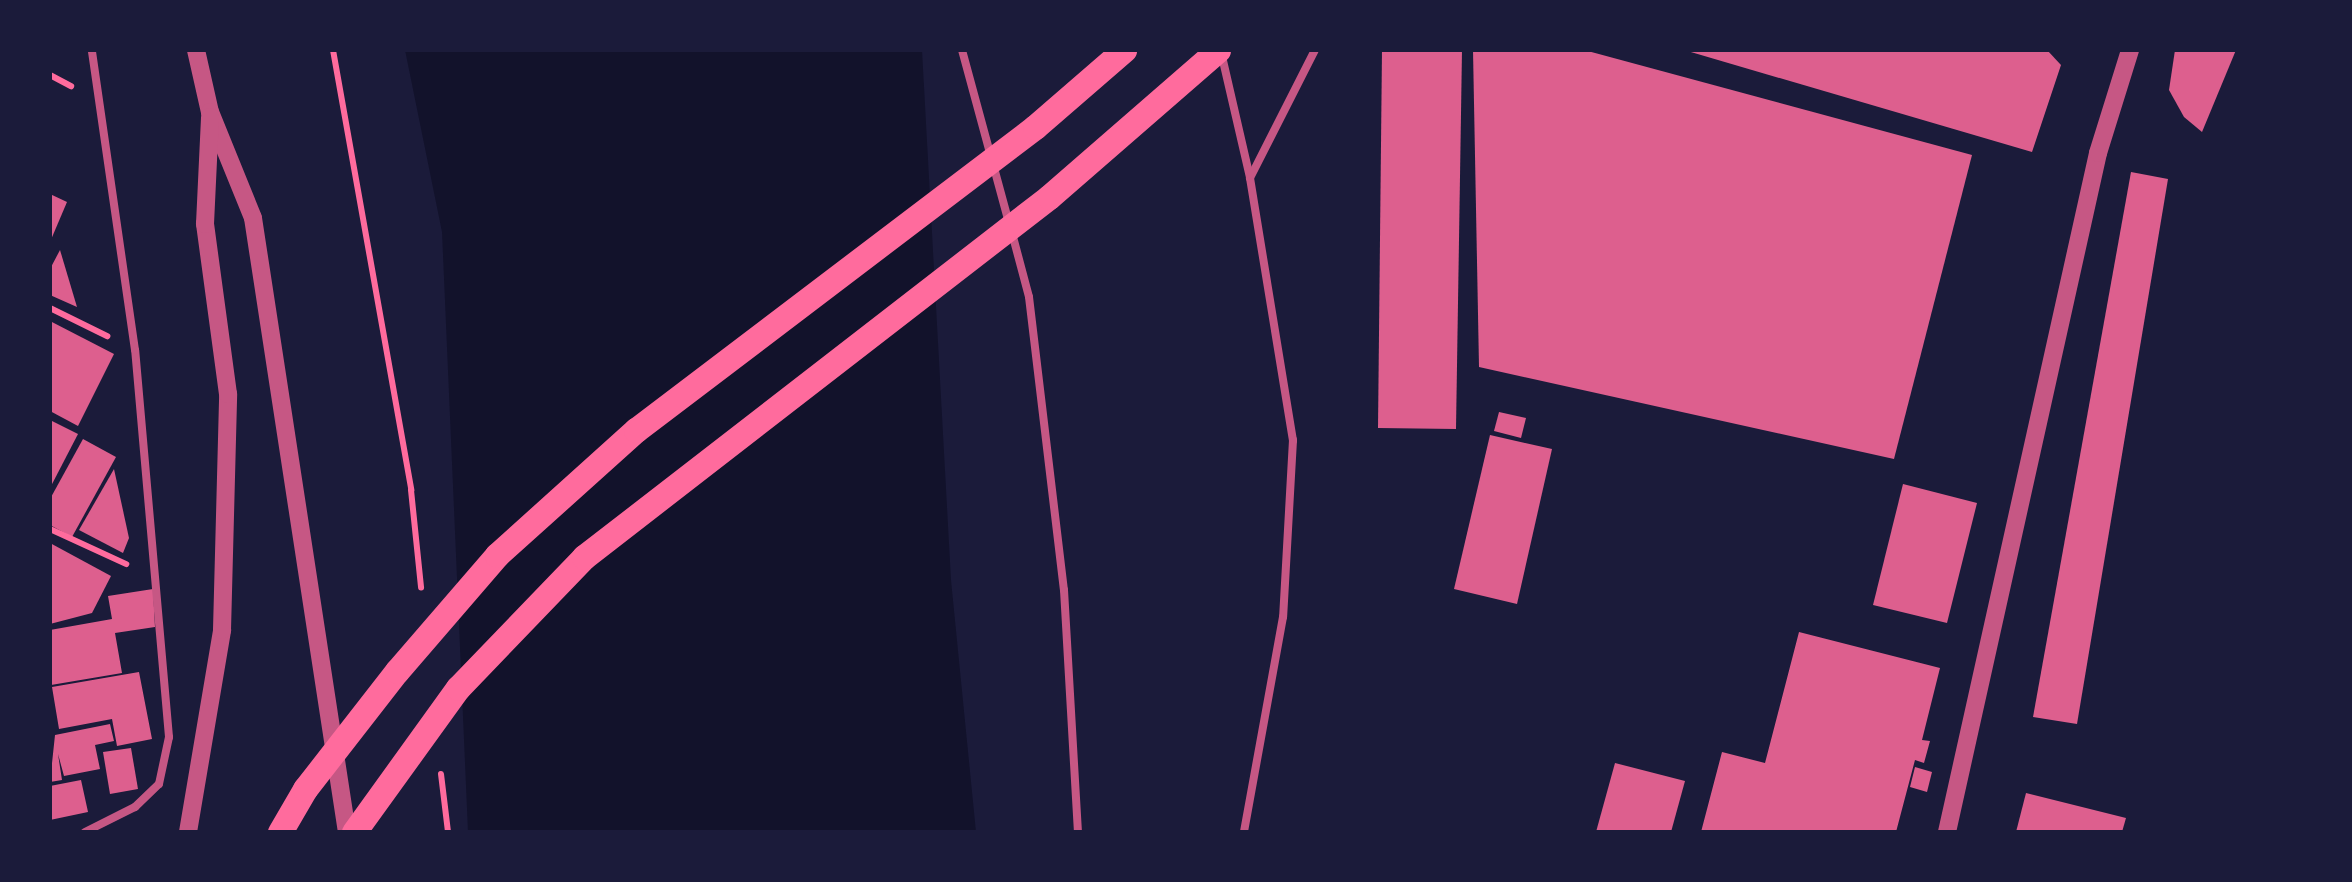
<!DOCTYPE html>
<html>
<head>
<meta charset="utf-8">
<style>
  body { margin:0 }
  #map { position:relative; width:2352px; height:882px; overflow:hidden; background:#1b1b3a; font-family:Quicksand,sans-serif }
  div>[style] { position:absolute }
  .water>* { inset:0; background:#12122b }
  .building>* { inset:0; background:#dd5f8e }
  .path>* { height:6px; margin:-3px; padding:0 3px; transform-origin:3px; border-radius:3px; background:#ff6b9d }
  .service>* { height:8px; margin:-4px; padding:0 4px; transform-origin:4px; border-radius:4px; background:#c65784 }
  .tertiary>* { height:18px; margin:-9px; padding:0 9px; transform-origin:9px; border-radius:9px; background:#c65784 }
  .primary>* { height:25px; margin:-12.5px; padding:0 12.5px; transform-origin:12.5px; border-radius:12.5px; background:#ff6b9d }
  span { translate:-50% -50%; white-space:nowrap; text-align:center; line-height:1.15; -webkit-text-stroke:8px #1b1b3a; paint-order:stroke }
  .frame { position:absolute; inset:0; border:52px solid #1b1b3a; pointer-events:none }
</style>
</head>
<body>
<div id="map">
  <div class="water">
    <i style="clip-path:polygon(405px 50px,922px 50px,951px 580px,976px 832px,468px 832px,442px 232px)"></i>
  </div>
  <div class="building">
    <i style="clip-path:polygon(1382px 50px,1462px 50px,1456px 429px,1378px 428px)"></i>
    <i style="clip-path:polygon(1473px 50px,1584px 50px,1972px 155px,1894px 459px,1479px 367px)"></i>
    <i style="clip-path:polygon(1684px 50px,2047px 50px,2061px 65px,2032px 152px)"></i>
    <i style="clip-path:polygon(2175px 50px,2236px 50px,2202px 132px,2184px 117px,2169px 90px)"></i>
    <i style="clip-path:polygon(2131px 172px,2168px 179px,2077px 724px,2033px 717px)"></i>
    <i style="clip-path:polygon(50px 194px,67px 202px,50px 242px)"></i>
    <i style="clip-path:polygon(60px 250px,77px 307px,50px 295px,50px 269px)"></i>
    <i style="clip-path:polygon(50px 321px,114px 354px,78px 426px,50px 411px)"></i>
    <i style="clip-path:polygon(1499px 412px,1526px 418px,1521px 438px,1494px 431px)"></i>
    <i style="clip-path:polygon(50px 420px,78px 434px,50px 488px)"></i>
    <i style="clip-path:polygon(1490px 435px,1552px 449px,1517px 604px,1454px 589px)"></i>
    <i style="clip-path:polygon(83px 439px,116px 457px,72px 537px,50px 525px,50px 499px)"></i>
    <i style="clip-path:polygon(114px 469px,129px 538px,123px 553px,79px 530px)"></i>
    <i style="clip-path:polygon(1903px 484px,1977px 503px,1947px 623px,1873px 605px)"></i>
    <i style="clip-path:polygon(50px 543px,111px 576px,92px 613px,50px 624px)"></i>
    <i style="clip-path:polygon(153px 589px,155px 627px,115px 633px,122px 673px,51px 685px,50px 630px,112px 619px,108px 596px)"></i>
    <i style="clip-path:polygon(1799px 632px,1940px 668px,1922px 740px,1930px 741px,1924px 763px,1915px 760px,1896px 832px,1701px 832px,1722px 752px,1765px 763px)"></i>
    <i style="clip-path:polygon(139px 672px,152px 739px,117px 746px,112px 719px,59px 729px,52px 687px)"></i>
    <i style="clip-path:polygon(110px 724px,114px 741px,95px 745px,100px 769px,64px 776px,58px 754px,62px 780px,50px 782px,55px 735px)"></i>
    <i style="clip-path:polygon(131px 748px,138px 789px,110px 794px,103px 752px)"></i>
    <i style="clip-path:polygon(1615px 763px,1685px 781px,1671px 832px,1596px 832px)"></i>
    <i style="clip-path:polygon(1915px 767px,1932px 772px,1927px 792px,1910px 787px)"></i>
    <i style="clip-path:polygon(81px 780px,88px 812px,50px 820px,50px 786px)"></i>
    <i style="clip-path:polygon(2026px 793px,2126px 818px,2122px 832px,2016px 832px)"></i>
  </div>
  <div class="path">
    <i style="left:333px;top:50px;width:447px;rotate:79.9deg"></i>
    <i style="left:411px;top:490px;width:98px;rotate:84.1deg"></i>
    <i style="left:50px;top:75px;width:24px;rotate:28deg"></i>
    <i style="left:50px;top:308px;width:64px;rotate:26.2deg"></i>
    <i style="left:50px;top:529px;width:84px;rotate:24.7deg"></i>
    <i style="left:441px;top:774px;width:58px;rotate:83.1deg"></i>
  </div>
  <div class="service">
    <i style="left:962px;top:50px;width:175px;rotate:74.8deg"></i>
    <i style="left:1221px;top:52px;width:129px;rotate:77deg"></i>
    <i style="left:1250px;top:178px;width:266px;rotate:80.7deg"></i>
    <i style="left:1293px;top:440px;width:177px;rotate:93.2deg"></i>
    <i style="left:1283px;top:617px;width:219px;rotate:100.3deg"></i>
    <i style="left:1250px;top:178px;width:144px;rotate:-63.1deg"></i>
    <i style="left:1012px;top:233px;width:66px;rotate:75.1deg"></i>
    <i style="left:1029px;top:297px;width:295px;rotate:83.2deg"></i>
    <i style="left:1064px;top:590px;width:242px;rotate:86.7deg"></i>
    <i style="left:85px;top:832px;width:56px;rotate:-26.6deg"></i>
    <i style="left:135px;top:807px;width:33px;rotate:-44deg"></i>
    <i style="left:159px;top:784px;width:48px;rotate:-78deg"></i>
    <i style="left:169px;top:737px;width:388px;rotate:-95deg"></i>
    <i style="left:135px;top:350px;width:303px;rotate:-98.2deg"></i>
  </div>
  <div class="tertiary">
    <i style="left:196px;top:50px;width:64px;rotate:77.3deg"></i>
    <i style="left:210px;top:112px;width:114px;rotate:67.9deg"></i>
    <i style="left:253px;top:218px;width:621px;rotate:81.3deg"></i>
    <i style="left:188px;top:832px;width:205px;rotate:-80.4deg"></i>
    <i style="left:222px;top:630px;width:236px;rotate:-88.5deg"></i>
    <i style="left:228px;top:394px;width:172px;rotate:-97.7deg"></i>
    <i style="left:205px;top:224px;width:107px;rotate:-87.3deg"></i>
    <i style="left:1947px;top:832px;width:696px;rotate:-77.46deg"></i>
    <i style="left:2098px;top:153px;width:108px;rotate:-72.7deg"></i>
  </div>
  <div class="primary">
    <i style="left:280px;top:832px;width:50px;rotate:-59.8deg"></i>
    <i style="left:305px;top:789px;width:150px;rotate:-52.1deg"></i>
    <i style="left:397px;top:671px;width:153px;rotate:-49.2deg"></i>
    <i style="left:497px;top:555px;width:187px;rotate:-42deg"></i>
    <i style="left:636px;top:430px;width:501px;rotate:-37.21deg"></i>
    <i style="left:1035px;top:127px;width:118px;rotate:-40.9deg"></i>
    <i style="left:354px;top:832px;width:178px;rotate:-54.2deg"></i>
    <i style="left:458px;top:688px;width:182px;rotate:-46.1deg"></i>
    <i style="left:584px;top:557px;width:588px;rotate:-37.75deg"></i>
    <i style="left:1049px;top:197px;width:224px;rotate:-41deg"></i>
  </div>
  <div class="frame"></div>
</div>
</body>
</html>
